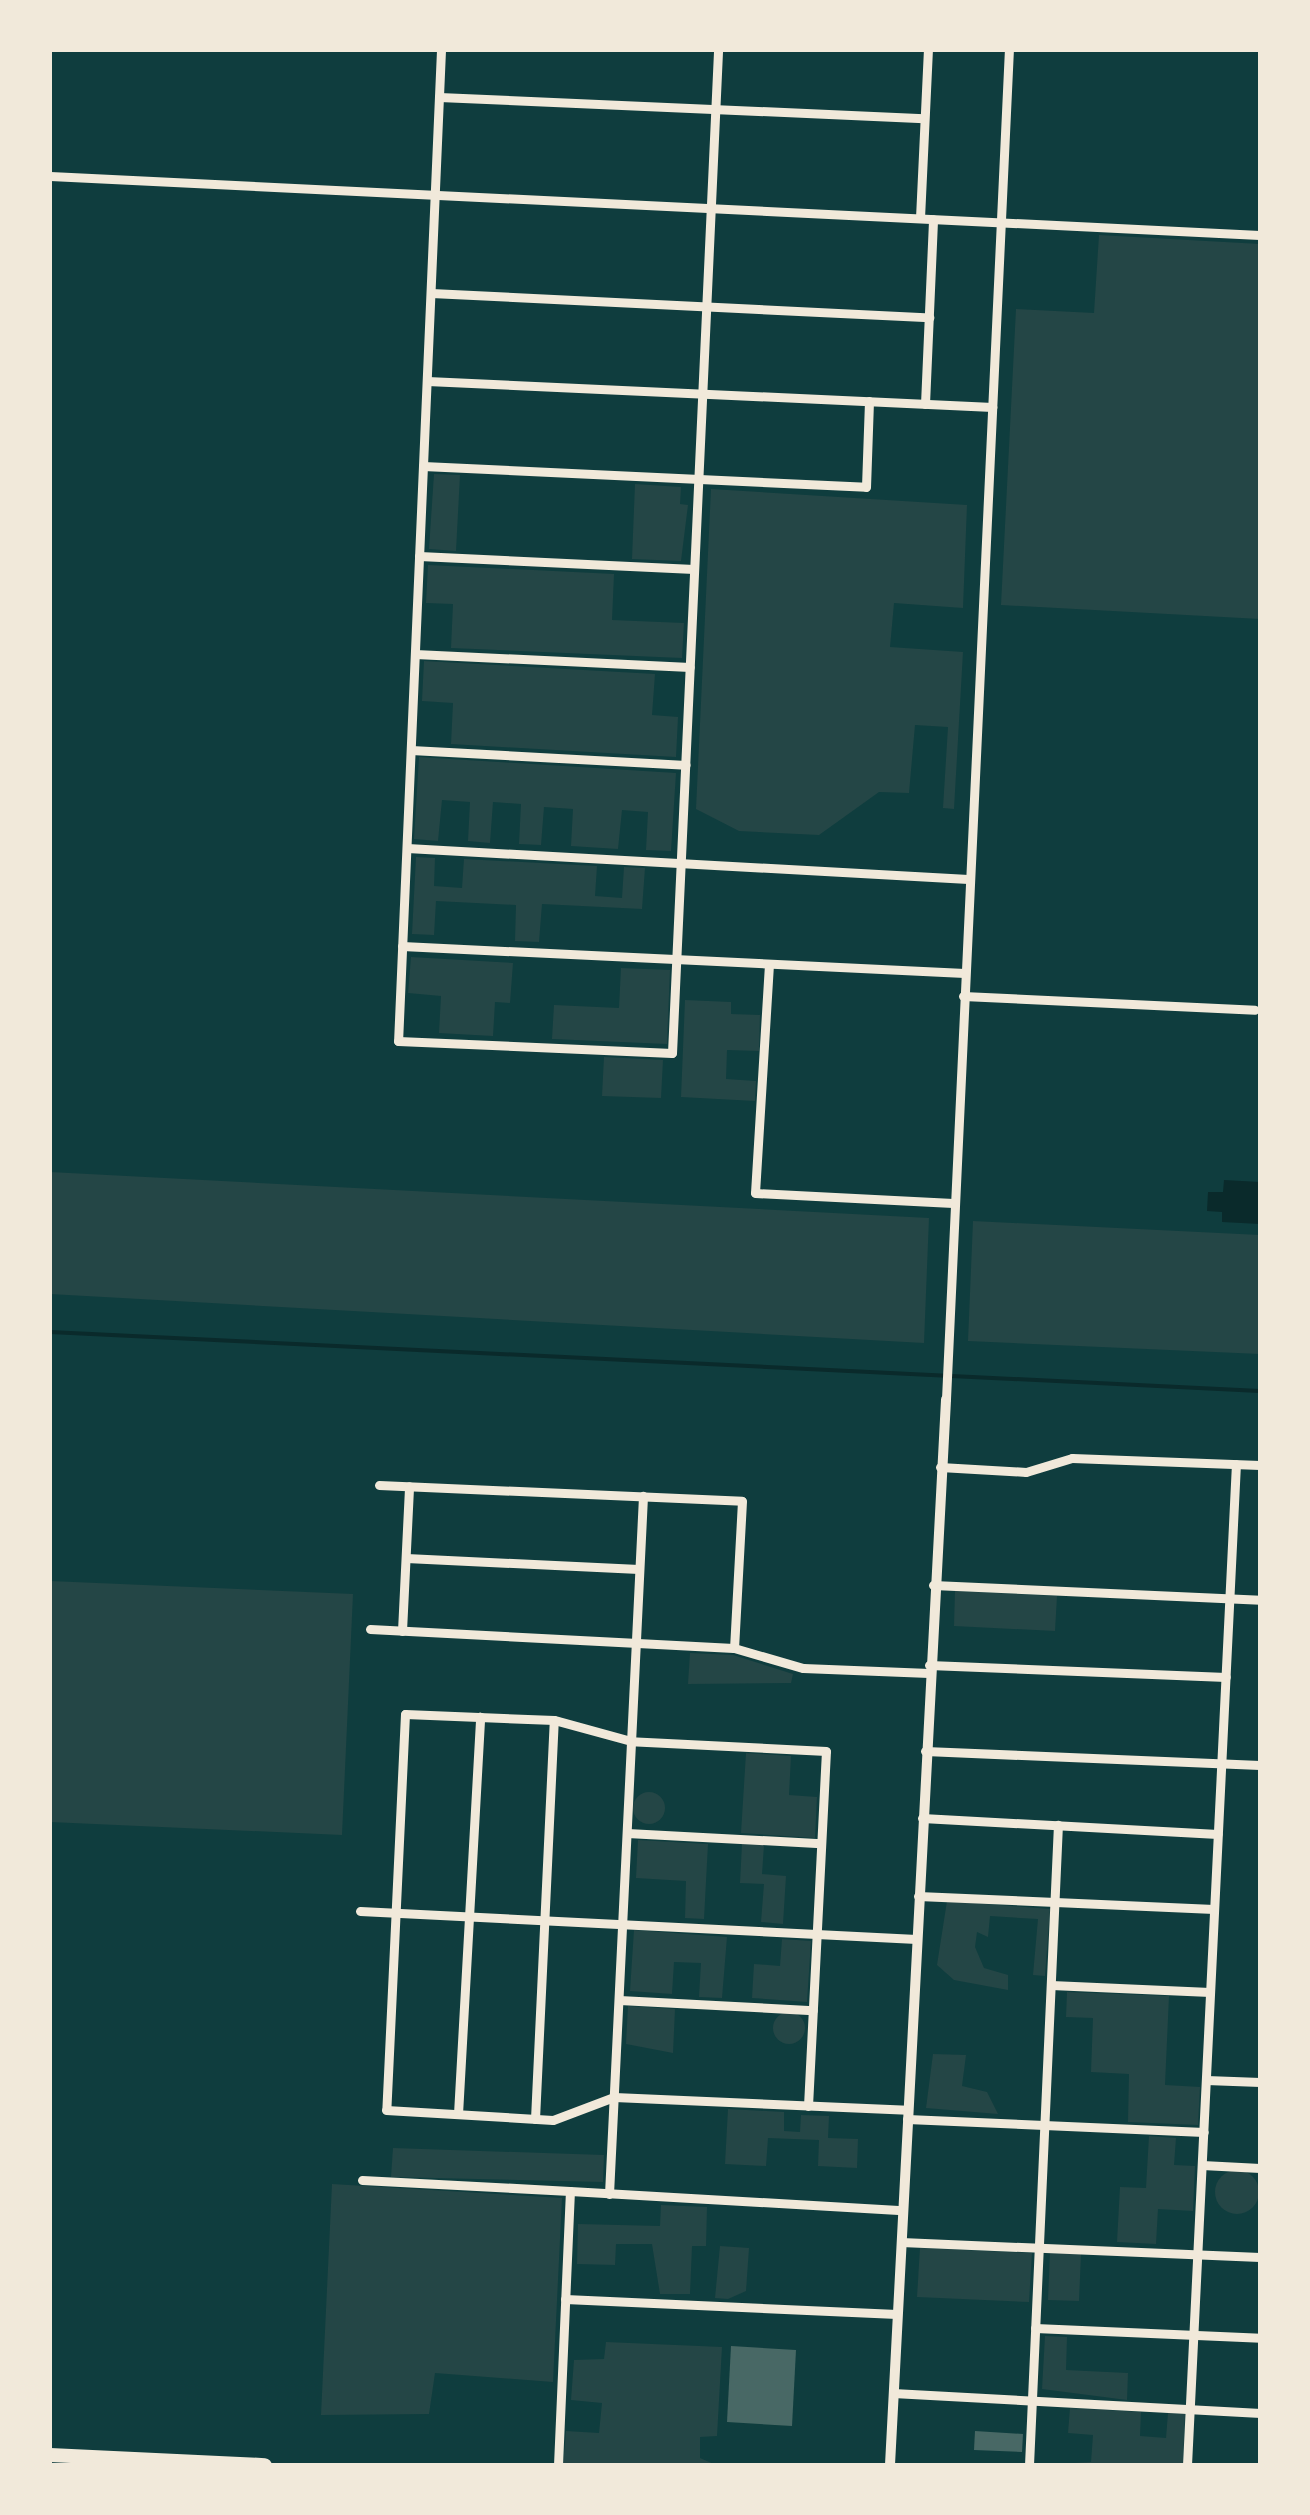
<!DOCTYPE html>
<html>
<head>
<meta charset="utf-8">
<style>
  body { margin:0 }
  #map { position:relative; width:1310px; height:2515px; overflow:hidden; background:#0f3d3e; font-family:"DM Sans",sans-serif }
  div>[style] { position:absolute }
  .green>* { inset:0; background:#244646 }
  .round { border-radius:50% }
  .water>* { inset:0; background:#0a2a2b }
  .stream>* { height:4px; margin:-2px; padding:0 2px; transform-origin:2px; border-radius:2px; background:#0a2a2b }
  .building>* { inset:0; background:#486865 }
  .minor>* { height:9px; margin:-4.5px; padding:0 4.5px; transform-origin:4.5px; border-radius:4.5px; background:#f1e9da }
  .tertiary>* { height:10px; margin:-5px; padding:0 5px; transform-origin:5px; border-radius:5px; background:#f1e9da }
  .primary>* { height:14px; margin:-7px; padding:0 7px; transform-origin:7px; border-radius:7px; background:#f1e9da }
  span { translate:-50% -50%; white-space:nowrap; text-align:center; line-height:1.15; -webkit-text-stroke:8px #f1e9da; paint-order:stroke }
  .frame { position:absolute; inset:0; border:52px solid #f1e9da; pointer-events:none }
</style>
</head>
<body>
<div id="map">
  <div class="green">
    <i style="clip-path:polygon(1099px 235px,1260px 244px,1260px 619px,1001px 605px,1016px 309px,1094px 313px)"></i>
    <i style="clip-path:polygon(434px 474px,460px 475px,456px 551px,429px 549px)"></i>
    <i style="clip-path:polygon(635px 484px,681px 487px,680px 504px,688px 505px,681px 561px,632px 559px)"></i>
    <i style="clip-path:polygon(711px 489px,967px 505px,963px 608px,894px 603px,890px 647px,963px 652px,954px 809px,943px 808px,948px 727px,915px 725px,909px 793px,879px 792px,819px 835px,739px 831px,696px 809px)"></i>
    <i style="clip-path:polygon(428px 565px,614px 574px,612px 620px,684px 623px,682px 658px,451px 648px,453px 604px,426px 603px)"></i>
    <i style="clip-path:polygon(424px 661px,655px 674px,652px 715px,678px 717px,676px 757px,451px 744px,453px 703px,422px 701px)"></i>
    <i style="clip-path:polygon(419px 757px,676px 773px,671px 851px,646px 850px,648px 812px,622px 810px,618px 849px,571px 846px,573px 809px,544px 807px,541px 845px,519px 844px,521px 804px,493px 802px,490px 843px,468px 841px,470px 802px,442px 800px,438px 841px,414px 839px)"></i>
    <i style="clip-path:polygon(416px 857px,435px 858px,434px 886px,462px 888px,464px 859px,597px 866px,595px 896px,622px 898px,624px 867px,645px 868px,642px 909px,542px 904px,539px 942px,515px 941px,516px 905px,436px 901px,434px 935px,412px 934px)"></i>
    <i style="clip-path:polygon(411px 957px,513px 963px,510px 1003px,495px 1002px,493px 1036px,439px 1033px,441px 996px,408px 993px)"></i>
    <i style="clip-path:polygon(621px 968px,670px 970px,667px 1044px,552px 1039px,554px 1005px,619px 1008px)"></i>
    <i style="clip-path:polygon(685px 1000px,731px 1002px,731px 1014px,760px 1015px,759px 1051px,727px 1050px,726px 1079px,756px 1081px,755px 1101px,681px 1097px)"></i>
    <i style="clip-path:polygon(604px 1057px,663px 1060px,661px 1098px,602px 1096px)"></i>
    <i style="clip-path:polygon(50px 1172px,929px 1218px,924px 1343px,50px 1294px)"></i>
    <i style="clip-path:polygon(973px 1221px,1260px 1235px,1260px 1354px,968px 1341px)"></i>
    <i style="clip-path:polygon(50px 1581px,353px 1594px,342px 1835px,50px 1822px)"></i>
    <i style="clip-path:polygon(955px 1591px,1057px 1596px,1055px 1631px,954px 1626px)"></i>
    <i style="clip-path:polygon(690px 1653px,733px 1655px,793px 1674px,791px 1683px,688px 1684px)"></i>
    <i style="clip-path:polygon(746px 1753px,791px 1756px,789px 1795px,817px 1797px,815px 1838px,741px 1833px)"></i>
    <i class="round" style="left:633px;top:1792px;width:32px;height:32px"></i>
    <i style="clip-path:polygon(638px 1840px,708px 1844px,704px 1919px,685px 1918px,686px 1881px,636px 1878px)"></i>
    <i style="clip-path:polygon(742px 1844px,764px 1845px,762px 1874px,786px 1876px,783px 1924px,761px 1922px,764px 1884px,740px 1883px)"></i>
    <i style="clip-path:polygon(947px 1901px,1050px 1909px,1045px 1976px,1033px 1975px,1038px 1919px,990px 1916px,988px 1937px,977px 1932px,975px 1947px,984px 1968px,1008px 1975px,1008px 1990px,954px 1980px,937px 1965px)"></i>
    <i style="clip-path:polygon(634px 1930px,727px 1937px,722px 1998px,699px 1997px,701px 1963px,674px 1962px,672px 1994px,630px 1991px)"></i>
    <i style="clip-path:polygon(782px 1939px,811px 1941px,807px 2002px,752px 1998px,754px 1964px,780px 1966px)"></i>
    <i style="clip-path:polygon(1067px 1992px,1169px 1996px,1165px 2085px,1200px 2087px,1198px 2125px,1128px 2122px,1129px 2074px,1091px 2072px,1093px 2018px,1066px 2017px)"></i>
    <i style="clip-path:polygon(628px 2006px,675px 2009px,673px 2053px,626px 2044px)"></i>
    <i class="round" style="left:773px;top:2012px;width:32px;height:32px"></i>
    <i style="clip-path:polygon(933px 2054px,966px 2055px,962px 2086px,987px 2092px,998px 2114px,926px 2108px)"></i>
    <i style="clip-path:polygon(728px 2109px,784px 2112px,784px 2131px,800px 2132px,801px 2115px,829px 2116px,828px 2138px,858px 2139px,857px 2168px,818px 2166px,819px 2140px,768px 2138px,766px 2166px,725px 2164px)"></i>
    <i style="clip-path:polygon(1149px 2136px,1176px 2138px,1174px 2165px,1195px 2166px,1193px 2211px,1158px 2209px,1156px 2244px,1117px 2242px,1120px 2187px,1146px 2188px)"></i>
    <i style="clip-path:polygon(393px 2148px,604px 2155px,603px 2182px,391px 2177px)"></i>
    <i class="round" style="left:1215px;top:2170px;width:44px;height:44px"></i>
    <i style="clip-path:polygon(332px 2184px,562px 2198px,553px 2382px,435px 2373px,429px 2414px,321px 2415px)"></i>
    <i style="clip-path:polygon(661px 2205px,707px 2207px,706px 2246px,692px 2246px,690px 2294px,660px 2294px,652px 2244px,616px 2244px,615px 2265px,577px 2264px,578px 2224px,660px 2226px)"></i>
    <i style="clip-path:polygon(720px 2246px,749px 2248px,746px 2291px,728px 2299px,715px 2298px)"></i>
    <i style="clip-path:polygon(920px 2248px,1032px 2253px,1029px 2302px,917px 2297px)"></i>
    <i style="clip-path:polygon(1050px 2252px,1081px 2254px,1079px 2301px,1048px 2300px)"></i>
    <i style="clip-path:polygon(1045px 2336px,1067px 2337px,1066px 2370px,1128px 2373px,1127px 2400px,1042px 2389px)"></i>
    <i style="clip-path:polygon(606px 2342px,722px 2347px,717px 2436px,700px 2437px,700px 2458px,716px 2465px,563px 2465px,566px 2431px,599px 2433px,602px 2403px,571px 2400px,574px 2360px,604px 2359px)"></i>
    <i style="clip-path:polygon(1070px 2408px,1141px 2412px,1140px 2436px,1166px 2438px,1168px 2413px,1185px 2414px,1183px 2465px,1039px 2465px,1091px 2462px,1093px 2435px,1068px 2433px)"></i>
  </div>
  <div class="water">
    <i style="clip-path:polygon(1224px 1180px,1260px 1182px,1260px 1224px,1222px 1222px,1222px 1212px,1207px 1211px,1208px 1192px,1223px 1192px)"></i>
  </div>
  <div class="stream">
    <i style="left:50px;top:1332px;width:1211px;rotate:2.79deg"></i>
  </div>
  <div class="building">
    <i style="clip-path:polygon(731px 2346px,796px 2350px,792px 2426px,727px 2422px)"></i>
    <i style="clip-path:polygon(975px 2431px,1023px 2434px,1022px 2452px,974px 2450px)"></i>
  </div>
  <div class="minor">
    <i style="left:441px;top:50px;width:992px;rotate:92.48deg"></i>
    <i style="left:398px;top:1041px;width:274px;rotate:2.5deg"></i>
    <i style="left:672px;top:1053px;width:1004px;rotate:-87.37deg"></i>
    <i style="left:439px;top:97px;width:485px;rotate:2.5deg"></i>
    <i style="left:50px;top:176px;width:1211px;rotate:2.79deg"></i>
    <i style="left:920px;top:218px;width:168px;rotate:-87.3deg"></i>
    <i style="left:431px;top:293px;width:499px;rotate:2.8deg"></i>
    <i style="left:427px;top:381px;width:566px;rotate:2.63deg"></i>
    <i style="left:925px;top:404px;width:185px;rotate:-87.5deg"></i>
    <i style="left:423px;top:466px;width:443px;rotate:2.7deg"></i>
    <i style="left:866px;top:487px;width:86px;rotate:-88deg"></i>
    <i style="left:419px;top:556px;width:275px;rotate:2.7deg"></i>
    <i style="left:415px;top:654px;width:275px;rotate:2.7deg"></i>
    <i style="left:411px;top:750px;width:275px;rotate:3.1deg"></i>
    <i style="left:407px;top:848px;width:562px;rotate:3.16deg"></i>
    <i style="left:402px;top:946px;width:563px;rotate:2.75deg"></i>
    <i style="left:769px;top:964px;width:229px;rotate:93.5deg"></i>
    <i style="left:755px;top:1193px;width:198px;rotate:2.9deg"></i>
    <i style="left:963px;top:996px;width:292px;rotate:2.7deg"></i>
    <i style="left:946px;top:1399px;width:1350px;rotate:-87.33deg"></i>
    <i style="left:940px;top:1467px;width:86px;rotate:3.3deg"></i>
    <i style="left:1026px;top:1472px;width:48px;rotate:-16.9deg"></i>
    <i style="left:1072px;top:1458px;width:188px;rotate:2.1deg"></i>
    <i style="left:379px;top:1485px;width:363px;rotate:2.5deg"></i>
    <i style="left:742px;top:1501px;width:147px;rotate:93.1deg"></i>
    <i style="left:406px;top:1558px;width:233px;rotate:2.7deg"></i>
    <i style="left:933px;top:1585px;width:327px;rotate:2.6deg"></i>
    <i style="left:370px;top:1629px;width:364px;rotate:3deg"></i>
    <i style="left:734px;top:1648px;width:72px;rotate:16.2deg"></i>
    <i style="left:803px;top:1668px;width:126px;rotate:2.3deg"></i>
    <i style="left:402px;top:1631px;width:145px;rotate:-87.2deg"></i>
    <i style="left:929px;top:1665px;width:297px;rotate:2.3deg"></i>
    <i style="left:925px;top:1751px;width:335px;rotate:2.4deg"></i>
    <i style="left:922px;top:1818px;width:296px;rotate:3.1deg"></i>
    <i style="left:627px;top:1833px;width:194px;rotate:3deg"></i>
    <i style="left:918px;top:1896px;width:296px;rotate:2.5deg"></i>
    <i style="left:360px;top:1911px;width:557px;rotate:2.88deg"></i>
    <i style="left:1051px;top:1985px;width:159px;rotate:2.5deg"></i>
    <i style="left:619px;top:2000px;width:194px;rotate:3deg"></i>
    <i style="left:1206px;top:2080px;width:54px;rotate:2.1deg"></i>
    <i style="left:808px;top:2106px;width:355px;rotate:-87.1deg"></i>
    <i style="left:826px;top:1751px;width:195px;rotate:-177.1deg"></i>
    <i style="left:631px;top:1741px;width:80px;rotate:-164.7deg"></i>
    <i style="left:554px;top:1720px;width:149px;rotate:-177.7deg"></i>
    <i style="left:405px;top:1714px;width:396px;rotate:92.7deg"></i>
    <i style="left:386px;top:2110px;width:167px;rotate:3.4deg"></i>
    <i style="left:553px;top:2120px;width:65px;rotate:-20.7deg"></i>
    <i style="left:614px;top:2097px;width:293px;rotate:2.5deg"></i>
    <i style="left:458px;top:2114px;width:398px;rotate:-86.8deg"></i>
    <i style="left:535px;top:2119px;width:399px;rotate:-87.3deg"></i>
    <i style="left:907px;top:2119px;width:297px;rotate:2.5deg"></i>
    <i style="left:1202px;top:2165px;width:58px;rotate:3deg"></i>
    <i style="left:362px;top:2180px;width:208px;rotate:3deg"></i>
    <i style="left:609px;top:2194px;width:699px;rotate:-87.21deg"></i>
    <i style="left:901px;top:2242px;width:359px;rotate:2.4deg"></i>
    <i style="left:565px;top:2299px;width:332px;rotate:2.6deg"></i>
    <i style="left:1035px;top:2328px;width:225px;rotate:2.5deg"></i>
    <i style="left:893px;top:2393px;width:368px;rotate:3.1deg"></i>
    <i style="left:558px;top:2465px;width:274px;rotate:-87.5deg"></i>
    <i style="left:570px;top:2191px;width:333px;rotate:3.3deg"></i>
    <i style="left:1029px;top:2465px;width:641px;rotate:-87.41deg"></i>
    <i style="left:1187px;top:2465px;width:1002px;rotate:-87.2deg"></i>
  </div>
  <div class="tertiary">
    <i style="left:890px;top:2465px;width:1067px;rotate:-86.99deg"></i>
  </div>
  <div class="primary">
    <i style="left:50px;top:2455px;width:215px;rotate:2.7deg"></i>
  </div>
  <div class="frame"></div>
</div>
</body>
</html>
